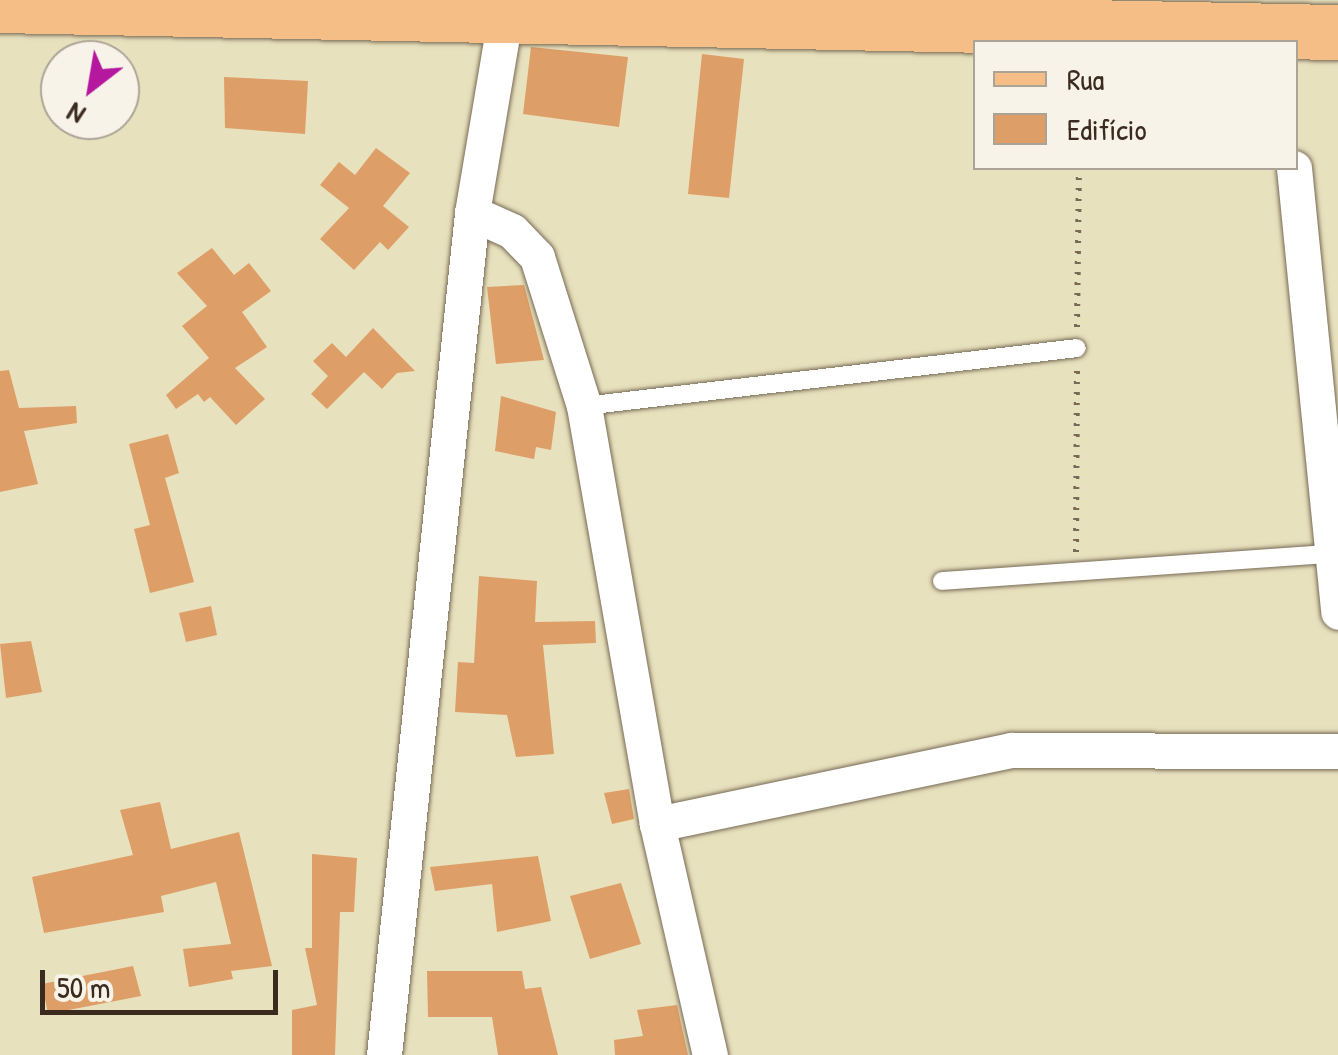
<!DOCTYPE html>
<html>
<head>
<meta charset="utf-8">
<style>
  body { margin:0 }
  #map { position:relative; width:1338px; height:1055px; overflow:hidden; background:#e8e1bd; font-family:"Patrick Hand",sans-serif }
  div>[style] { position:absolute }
  .building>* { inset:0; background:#de9e67 }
  .path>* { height:6px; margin-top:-3px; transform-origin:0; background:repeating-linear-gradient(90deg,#786a56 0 2.5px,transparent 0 10.5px) }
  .roads { filter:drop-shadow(0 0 2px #786a56) drop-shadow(0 0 2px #786a56) }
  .service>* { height:18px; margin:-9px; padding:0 9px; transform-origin:9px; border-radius:9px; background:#fff }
  .minor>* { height:35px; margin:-17.5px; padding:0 17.5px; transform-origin:17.5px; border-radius:17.5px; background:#fff }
  .primary>* { height:55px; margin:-27.5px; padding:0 27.5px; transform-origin:27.5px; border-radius:27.5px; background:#f6be87 }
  span { translate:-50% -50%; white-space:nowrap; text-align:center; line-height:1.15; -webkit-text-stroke:8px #f7f3e8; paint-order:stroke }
  .legend { position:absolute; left:973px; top:40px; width:325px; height:130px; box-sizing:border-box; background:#f7f3e8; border:2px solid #aca397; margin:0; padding:12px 18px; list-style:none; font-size:30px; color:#3b2a1e }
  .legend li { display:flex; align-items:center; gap:20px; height:50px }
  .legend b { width:50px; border:2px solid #aca397 }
  .north { position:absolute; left:40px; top:40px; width:100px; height:100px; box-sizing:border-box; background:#f7f3e8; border:2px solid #aca397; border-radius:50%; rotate:211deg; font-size:28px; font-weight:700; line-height:40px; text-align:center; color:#3b2a1e }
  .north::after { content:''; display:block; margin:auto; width:35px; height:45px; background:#b5179e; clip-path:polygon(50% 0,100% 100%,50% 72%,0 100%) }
  .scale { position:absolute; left:40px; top:970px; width:238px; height:45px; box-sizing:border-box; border:5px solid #3b2a1e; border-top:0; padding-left:12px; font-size:30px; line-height:35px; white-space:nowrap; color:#3b2a1e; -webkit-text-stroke:8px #f7f3e8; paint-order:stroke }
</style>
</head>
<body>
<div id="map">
  <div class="building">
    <i style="clip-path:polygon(531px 47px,628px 57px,619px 127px,523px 114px)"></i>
    <i style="clip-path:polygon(702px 54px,744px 59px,729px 198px,688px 194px)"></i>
    <i style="clip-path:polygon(224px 77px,308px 81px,305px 134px,225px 128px)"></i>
    <i style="clip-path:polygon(376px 148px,410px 173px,383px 206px,409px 227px,388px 250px,380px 242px,354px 270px,320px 239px,349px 208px,320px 185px,339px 162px,355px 175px)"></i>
    <i style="clip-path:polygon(212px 248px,234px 275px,249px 263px,271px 291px,242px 312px,267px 347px,235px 368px,265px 399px,236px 425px,210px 397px,204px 402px,198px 394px,176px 409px,166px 395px,209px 358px,182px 326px,207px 306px,177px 273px)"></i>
    <i style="clip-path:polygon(524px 285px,544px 360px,496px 364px,487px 287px)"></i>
    <i style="clip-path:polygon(373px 328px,415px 371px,397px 373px,382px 389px,364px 372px,327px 409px,311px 394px,328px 376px,313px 361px,332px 343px,346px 357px)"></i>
    <i style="clip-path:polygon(9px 370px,19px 408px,76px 406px,77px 423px,24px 431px,38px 484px,0 492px,0 371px)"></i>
    <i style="clip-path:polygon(501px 396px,556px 412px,551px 450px,536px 447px,534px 459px,495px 451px)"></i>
    <i style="clip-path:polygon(168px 434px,179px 473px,165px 478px,194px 582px,150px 593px,134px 529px,150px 525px,129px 444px)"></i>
    <i style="clip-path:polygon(479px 576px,537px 581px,535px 622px,595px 621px,596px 643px,543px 645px,554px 754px,516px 757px,507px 715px,455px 712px,458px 662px,474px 663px)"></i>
    <i style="clip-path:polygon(211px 606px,217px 635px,186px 642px,179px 613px)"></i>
    <i style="clip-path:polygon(31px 641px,42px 692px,6px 698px,0 644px)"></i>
    <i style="clip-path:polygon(629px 789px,634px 819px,612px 824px,604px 793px)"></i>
    <i style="clip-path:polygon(160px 802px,171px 849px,239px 832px,272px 966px,231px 971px,233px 979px,189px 987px,183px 949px,231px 944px,216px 882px,161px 896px,164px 912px,44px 933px,32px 877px,133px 855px,120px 810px)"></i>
    <i style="clip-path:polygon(312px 854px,357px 858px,354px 912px,340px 912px,335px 1055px,292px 1055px,292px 1010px,317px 1005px,305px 948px,312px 948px)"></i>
    <i style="clip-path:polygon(538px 856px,551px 921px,497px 932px,492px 884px,435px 891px,430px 867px)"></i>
    <i style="clip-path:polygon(621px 883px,641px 944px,590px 959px,570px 896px)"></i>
    <i style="clip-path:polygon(133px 966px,141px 996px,48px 1014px,42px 984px)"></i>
    <i style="clip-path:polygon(427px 971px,522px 971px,525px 989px,541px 987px,558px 1055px,498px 1055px,492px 1017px,428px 1017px)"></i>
    <i style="clip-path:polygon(677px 1005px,688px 1055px,615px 1055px,614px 1040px,643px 1036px,637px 1010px)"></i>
  </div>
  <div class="path">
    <i style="left:1077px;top:327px;width:159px;rotate:-89.3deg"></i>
    <i style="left:1076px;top:552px;width:183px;rotate:-89.7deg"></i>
  </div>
  <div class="roads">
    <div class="service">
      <i style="left:584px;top:406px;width:496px;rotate:-6.7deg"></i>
      <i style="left:942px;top:581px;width:388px;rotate:-4deg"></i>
    </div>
    <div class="minor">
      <i style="left:1294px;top:168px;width:446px;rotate:84.3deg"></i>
      <i style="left:472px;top:213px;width:44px;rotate:24.2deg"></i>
      <i style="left:512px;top:231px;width:36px;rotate:46deg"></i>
      <i style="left:537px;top:257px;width:156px;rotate:72.5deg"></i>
      <i style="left:584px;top:406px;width:424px;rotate:80.1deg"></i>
      <i style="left:657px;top:824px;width:237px;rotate:77.1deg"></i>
      <i style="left:657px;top:824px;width:362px;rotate:-11.8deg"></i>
      <i style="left:1011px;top:750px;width:327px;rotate:0.2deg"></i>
      <i style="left:384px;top:1055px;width:847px;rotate:-84.03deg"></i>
      <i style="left:472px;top:213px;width:199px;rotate:-80.4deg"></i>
    </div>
    <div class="primary">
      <i style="left:0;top:5px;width:1338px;rotate:1.16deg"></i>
    </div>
  </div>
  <ul class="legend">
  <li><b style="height:12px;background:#f6be87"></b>Rua</li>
  <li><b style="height:28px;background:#de9e67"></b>Edifício</li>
  </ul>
  <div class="north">N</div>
  <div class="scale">50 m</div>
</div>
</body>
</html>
